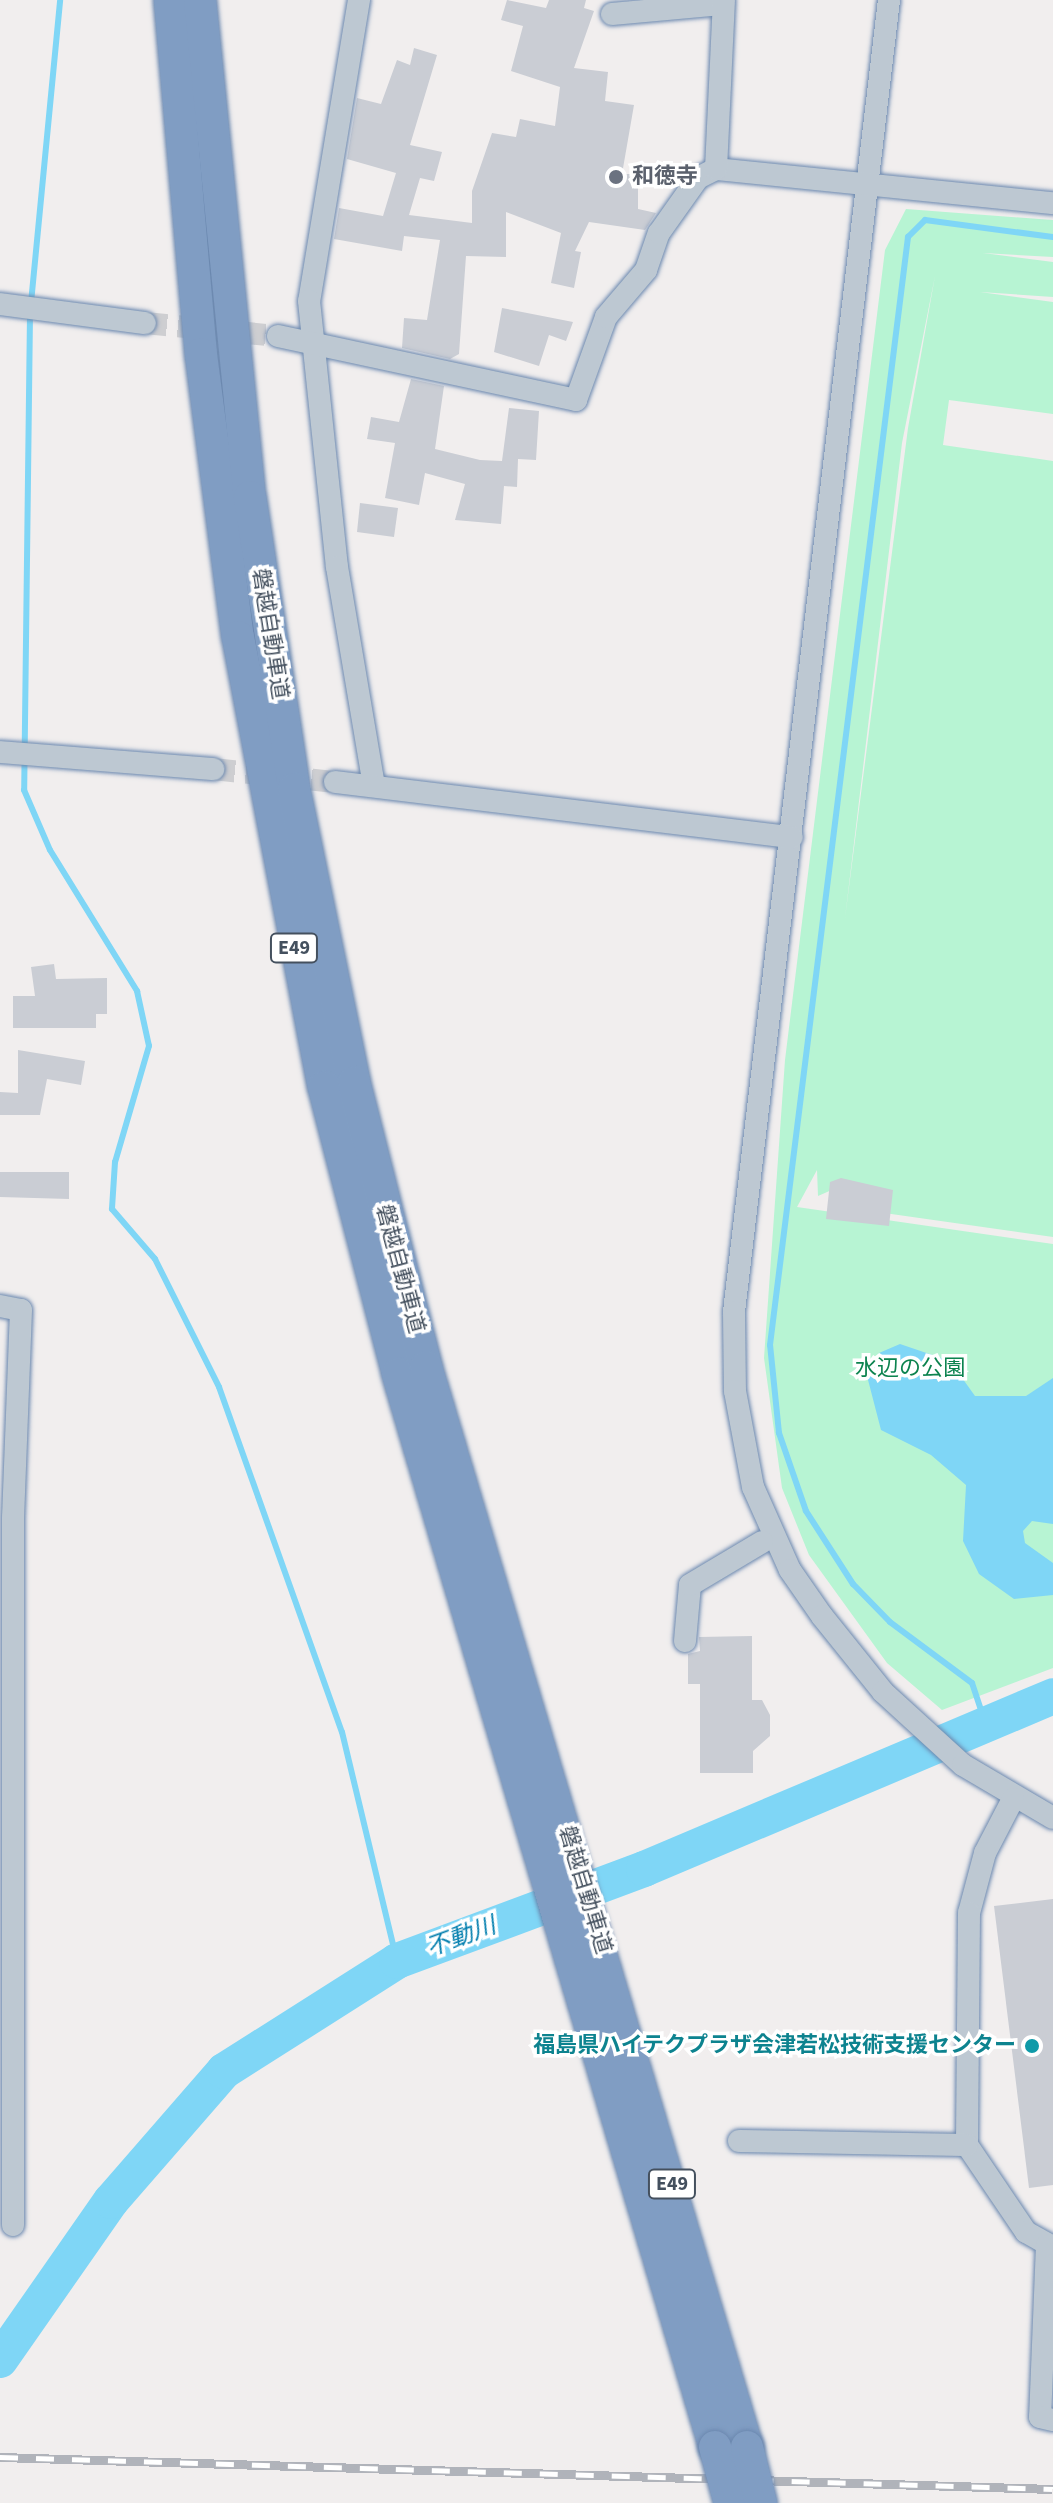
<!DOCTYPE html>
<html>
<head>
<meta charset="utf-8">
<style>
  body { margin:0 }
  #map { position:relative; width:1053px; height:2503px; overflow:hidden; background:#f1eeee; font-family:"Source Sans 3","Noto Sans JP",sans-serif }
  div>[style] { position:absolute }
  .green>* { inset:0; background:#b7f4d3 }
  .water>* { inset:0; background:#7fd6f6 }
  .stream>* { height:6px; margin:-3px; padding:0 3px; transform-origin:3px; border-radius:3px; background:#7fd6f6 }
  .river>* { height:36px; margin:-18px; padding:0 18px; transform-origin:18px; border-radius:18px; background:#7fd6f6 }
  .building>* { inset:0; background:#cacdd4 }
  .minor-tunnel>* { height:22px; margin-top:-11px; transform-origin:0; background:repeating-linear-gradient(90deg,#ceced1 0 22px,transparent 0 33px) }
  .roads { filter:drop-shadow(0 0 2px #6b88af) drop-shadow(0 0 2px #6b88af) }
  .minor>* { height:22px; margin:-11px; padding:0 11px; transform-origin:11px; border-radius:11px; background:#bdc8d2 }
  .highway>* { height:32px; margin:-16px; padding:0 16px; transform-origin:16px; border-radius:16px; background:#809dc3 }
  .rail>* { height:9px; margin-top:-4.5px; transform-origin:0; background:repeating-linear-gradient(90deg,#fff 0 18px,#b0b3ba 0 36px); box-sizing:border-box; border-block:2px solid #b0b3ba }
  .bridges { filter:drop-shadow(0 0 2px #6b88af) drop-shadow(0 0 2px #6b88af) }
  .highway-bridge>* { height:32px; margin:-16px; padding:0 16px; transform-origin:16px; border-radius:16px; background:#809dc3 }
  .dots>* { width:22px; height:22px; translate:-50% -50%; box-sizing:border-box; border:4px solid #fff; border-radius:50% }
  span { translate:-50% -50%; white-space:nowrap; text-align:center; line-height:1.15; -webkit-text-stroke:7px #fff; paint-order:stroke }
  .shield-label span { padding:2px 6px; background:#fff; border:2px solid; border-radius:6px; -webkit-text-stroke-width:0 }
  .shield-label { font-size:20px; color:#44505e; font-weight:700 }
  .worship-label { font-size:22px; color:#5b616d; font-weight:700 }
  .left { translate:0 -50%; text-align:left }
  .street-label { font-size:22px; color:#44505e }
  .park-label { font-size:22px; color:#0c834f }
  .culture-label { font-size:22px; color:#0d838f; font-weight:700 }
  .right { translate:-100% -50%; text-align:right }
  .water-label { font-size:24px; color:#017eae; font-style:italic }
</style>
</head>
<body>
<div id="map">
  <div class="green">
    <i style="clip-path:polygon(evenodd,906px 209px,1053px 220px,1053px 257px,983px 253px,1053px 262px,1053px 297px,980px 292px,1053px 302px,1053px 414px,949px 400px,943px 445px,1053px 461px,1053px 1237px,835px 1206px,834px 1189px,818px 1196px,817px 1170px,797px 1207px,1053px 1244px,1053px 1668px,942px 1710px,887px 1663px,809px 1555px,782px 1488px,764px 1358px,785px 1060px,885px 250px,906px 209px,935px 276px,908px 428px,845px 918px,902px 443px,935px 276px)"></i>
  </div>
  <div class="water">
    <i style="clip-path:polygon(900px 1344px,950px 1361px,975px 1396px,1026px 1396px,1053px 1378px,1053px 1524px,1032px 1521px,1023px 1531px,1025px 1543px,1053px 1563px,1053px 1595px,1014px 1599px,979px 1574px,963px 1541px,966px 1485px,931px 1455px,881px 1430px,867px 1376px,879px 1353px)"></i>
  </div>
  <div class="stream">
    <i style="left:31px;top:303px;width:304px;rotate:-84.5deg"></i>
    <i style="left:30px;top:314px;width:476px;rotate:90.7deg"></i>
    <i style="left:24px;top:790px;width:65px;rotate:66.6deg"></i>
    <i style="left:50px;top:850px;width:166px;rotate:58.3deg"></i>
    <i style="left:137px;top:991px;width:56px;rotate:77.7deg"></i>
    <i style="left:149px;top:1046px;width:121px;rotate:106.3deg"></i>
    <i style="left:115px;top:1162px;width:47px;rotate:93.7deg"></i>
    <i style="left:112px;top:1209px;width:66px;rotate:49.3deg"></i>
    <i style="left:155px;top:1259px;width:143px;rotate:63.4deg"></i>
    <i style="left:219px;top:1387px;width:366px;rotate:70.4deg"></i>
    <i style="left:342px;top:1732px;width:236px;rotate:76.5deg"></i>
    <i style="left:985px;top:1722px;width:41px;rotate:-108.4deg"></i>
    <i style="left:972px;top:1683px;width:102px;rotate:-143.4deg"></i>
    <i style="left:890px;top:1622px;width:53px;rotate:-134.2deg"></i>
    <i style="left:853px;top:1584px;width:87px;rotate:-122.8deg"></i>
    <i style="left:806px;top:1511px;width:83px;rotate:-109.1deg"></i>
    <i style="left:779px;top:1433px;width:88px;rotate:-95.8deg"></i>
    <i style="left:770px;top:1345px;width:1117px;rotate:-82.9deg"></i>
    <i style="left:908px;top:237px;width:24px;rotate:-45deg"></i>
    <i style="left:925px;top:220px;width:129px;rotate:7.6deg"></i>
  </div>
  <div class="river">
    <i style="left:0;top:2360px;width:194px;rotate:-55.1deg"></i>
    <i style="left:111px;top:2201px;width:172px;rotate:-49deg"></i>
    <i style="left:224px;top:2071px;width:205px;rotate:-32.4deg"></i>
    <i style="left:397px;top:1961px;width:264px;rotate:-20.4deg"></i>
    <i style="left:644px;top:1869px;width:444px;rotate:-22.9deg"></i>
  </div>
  <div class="building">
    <i style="clip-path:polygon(507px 0,546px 8px,549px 0,586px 0,584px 8px,594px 11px,574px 68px,608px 72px,605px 101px,634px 105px,622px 174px,638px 174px,638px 209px,656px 213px,645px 230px,589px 222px,575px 251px,581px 252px,574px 288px,551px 283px,561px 233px,506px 212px,506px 257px,466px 256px,459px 354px,450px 359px,402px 348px,404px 318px,427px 320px,440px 240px,404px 236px,402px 251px,334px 239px,339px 208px,383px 216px,396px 173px,347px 159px,357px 98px,381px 104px,397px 60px,410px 65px,414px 48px,437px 55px,410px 145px,442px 152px,434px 181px,420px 178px,409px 215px,472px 223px,472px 191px,492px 133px,516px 137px,520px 119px,555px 126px,560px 87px,511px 71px,523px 26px,501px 20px)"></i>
    <i style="clip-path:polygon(502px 308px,573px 322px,566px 341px,549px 335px,539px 366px,494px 352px)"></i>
    <i style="clip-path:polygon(411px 379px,444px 386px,435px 449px,480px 460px,502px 461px,509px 408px,539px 411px,536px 460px,518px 459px,517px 487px,504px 486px,501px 524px,455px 520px,465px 484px,425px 473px,419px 505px,385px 498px,395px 443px,367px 439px,371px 417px,399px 422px)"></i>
    <i style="clip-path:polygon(360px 503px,398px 508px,394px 537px,357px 532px)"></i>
    <i style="clip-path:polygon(54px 964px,56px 979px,107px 978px,107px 1014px,96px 1014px,96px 1028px,13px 1028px,13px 996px,35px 996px,31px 967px)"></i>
    <i style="clip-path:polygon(18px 1050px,85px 1061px,81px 1085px,47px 1079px,40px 1115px,0 1115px,0 1092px,18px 1093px)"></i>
    <i style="clip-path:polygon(0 1172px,69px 1172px,69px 1199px,0 1197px)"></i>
    <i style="clip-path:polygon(841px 1178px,893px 1190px,889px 1226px,826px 1219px,830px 1182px)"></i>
    <i style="clip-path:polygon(752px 1636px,752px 1700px,762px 1700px,770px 1715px,770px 1736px,753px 1751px,753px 1773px,700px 1773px,700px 1684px,688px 1684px,688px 1654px,700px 1651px,699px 1637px)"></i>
    <i style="clip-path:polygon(1053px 1899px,1053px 2185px,1029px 2188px,994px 1906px)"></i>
  </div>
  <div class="minor-tunnel">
    <i style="left:145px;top:323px;width:134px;rotate:5.6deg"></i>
    <i style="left:213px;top:769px;width:123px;rotate:6.1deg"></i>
  </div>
  <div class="roads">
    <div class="minor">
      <i style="left:359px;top:0;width:305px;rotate:99.4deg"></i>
      <i style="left:309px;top:301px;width:267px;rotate:84deg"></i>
      <i style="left:337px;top:567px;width:221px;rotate:80.4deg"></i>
      <i style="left:889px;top:0;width:1321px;rotate:96.74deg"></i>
      <i style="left:734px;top:1312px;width:79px;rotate:89.3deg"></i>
      <i style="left:735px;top:1391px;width:98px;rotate:79.4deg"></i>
      <i style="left:753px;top:1487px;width:91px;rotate:66deg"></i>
      <i style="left:790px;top:1570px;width:56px;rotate:55.2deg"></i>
      <i style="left:822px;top:1616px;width:97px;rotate:51.2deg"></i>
      <i style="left:883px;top:1692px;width:108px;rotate:42.4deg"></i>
      <i style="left:963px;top:1765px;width:104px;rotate:30.5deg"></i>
      <i style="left:612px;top:14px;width:110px;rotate:-5.2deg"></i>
      <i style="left:716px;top:169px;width:339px;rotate:5.8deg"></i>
      <i style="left:0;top:304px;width:146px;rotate:7.5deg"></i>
      <i style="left:278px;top:336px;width:305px;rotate:12.1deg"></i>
      <i style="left:576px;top:400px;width:88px;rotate:-70.1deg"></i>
      <i style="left:606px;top:317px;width:62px;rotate:-49.6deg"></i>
      <i style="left:646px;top:270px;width:39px;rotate:-71deg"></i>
      <i style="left:659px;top:233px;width:67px;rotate:-54.7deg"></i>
      <i style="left:698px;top:178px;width:20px;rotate:-27deg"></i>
      <i style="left:716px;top:169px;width:169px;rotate:-87.3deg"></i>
      <i style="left:0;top:752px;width:214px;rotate:4.6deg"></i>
      <i style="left:335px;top:782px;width:460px;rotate:6.9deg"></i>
      <i style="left:0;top:1306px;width:21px;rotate:11deg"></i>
      <i style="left:21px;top:1310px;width:208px;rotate:92.2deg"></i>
      <i style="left:13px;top:1518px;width:707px;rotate:90deg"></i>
      <i style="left:685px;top:1641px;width:56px;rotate:-84.9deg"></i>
      <i style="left:690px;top:1585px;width:84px;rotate:-30.8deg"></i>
      <i style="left:1013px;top:1799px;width:61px;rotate:117.4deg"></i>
      <i style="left:985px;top:1853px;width:62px;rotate:104.9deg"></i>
      <i style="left:969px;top:1913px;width:232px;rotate:90.5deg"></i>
      <i style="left:967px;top:2145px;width:105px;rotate:55.9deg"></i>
      <i style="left:1026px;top:2232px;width:31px;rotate:29deg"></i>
      <i style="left:739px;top:2141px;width:228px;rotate:1deg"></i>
      <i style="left:1047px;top:2245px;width:172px;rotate:92.3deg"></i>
      <i style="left:1040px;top:2417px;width:13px;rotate:13deg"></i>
    </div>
    <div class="highway">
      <i style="left:170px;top:0;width:355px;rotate:85deg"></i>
      <i style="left:201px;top:354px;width:285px;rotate:82.6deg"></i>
      <i style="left:238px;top:637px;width:458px;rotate:79.2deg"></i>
      <i style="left:324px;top:1087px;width:296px;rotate:75.5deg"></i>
      <i style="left:398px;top:1374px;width:1119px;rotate:73.54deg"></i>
      <i style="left:200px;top:0;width:500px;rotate:84.3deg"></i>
      <i style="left:250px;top:497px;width:295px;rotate:81.4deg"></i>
      <i style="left:294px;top:789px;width:299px;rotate:78.4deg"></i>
      <i style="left:354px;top:1082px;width:294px;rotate:75.8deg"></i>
      <i style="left:426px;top:1367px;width:1127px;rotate:73.45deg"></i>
    </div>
  </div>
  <div class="rail">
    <i style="left:0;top:2457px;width:1053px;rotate:1.74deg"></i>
  </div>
  <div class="bridges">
    <div class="highway-bridge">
      <i style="left:715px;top:2447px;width:58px;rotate:75deg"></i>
      <i style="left:747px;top:2447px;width:58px;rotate:76deg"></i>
    </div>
  </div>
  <div class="dots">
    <i style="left:616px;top:177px;background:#6b7280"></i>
    <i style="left:1032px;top:2046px;background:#0f9aa8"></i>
  </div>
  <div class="shield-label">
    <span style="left:294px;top:948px">E49</span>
    <span style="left:672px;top:2184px">E49</span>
  </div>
  <div class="worship-label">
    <span class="left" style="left:632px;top:177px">和徳寺</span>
  </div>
  <div class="street-label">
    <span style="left:270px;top:634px;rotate:81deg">磐越自動車道</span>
    <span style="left:400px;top:1269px;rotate:75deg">磐越自動車道</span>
    <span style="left:585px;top:1890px;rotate:73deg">磐越自動車道</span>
  </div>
  <div class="park-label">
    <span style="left:910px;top:1369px">水辺の公園</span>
  </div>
  <div class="culture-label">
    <span class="right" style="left:1016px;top:2046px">福島県ハイテクプラザ会津若松技術支援センター</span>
  </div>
  <div class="water-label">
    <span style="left:461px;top:1937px;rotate:-20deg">不動川</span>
  </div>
</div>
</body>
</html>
